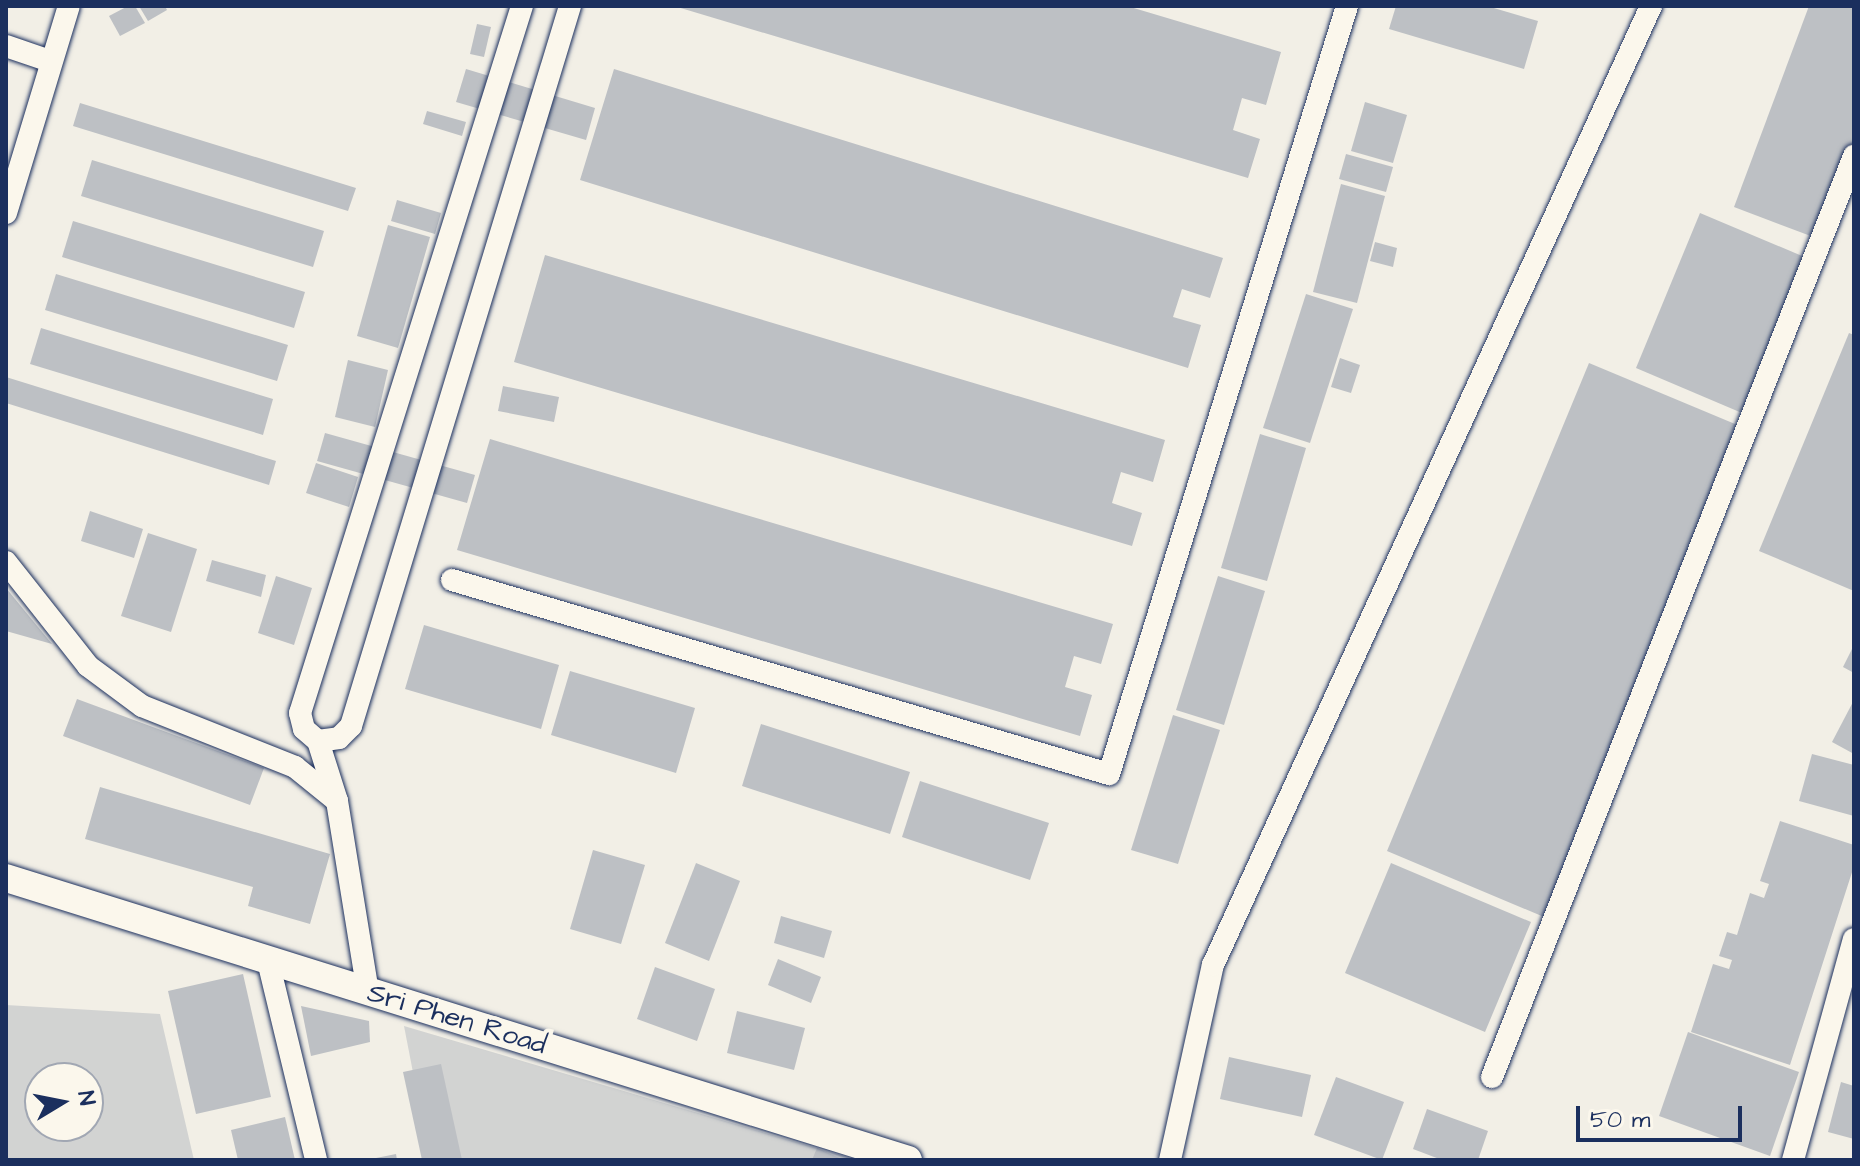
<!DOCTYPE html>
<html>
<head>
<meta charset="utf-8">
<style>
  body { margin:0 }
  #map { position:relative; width:1860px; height:1166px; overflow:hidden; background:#f2efe6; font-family:"Architects Daughter",sans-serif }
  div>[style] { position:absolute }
  .green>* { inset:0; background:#d2d3d2 }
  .building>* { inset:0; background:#bdc0c4 }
  .roads { filter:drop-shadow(0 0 2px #1b2f5e) drop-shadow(0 0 2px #1b2f5e) }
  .minor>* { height:22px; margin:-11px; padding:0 11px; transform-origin:11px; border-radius:11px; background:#fbf7ec }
  .major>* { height:28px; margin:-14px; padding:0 14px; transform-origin:14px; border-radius:14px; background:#fbf7ec }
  span { translate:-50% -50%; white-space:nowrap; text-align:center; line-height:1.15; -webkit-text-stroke:8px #fbf7ec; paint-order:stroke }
  .street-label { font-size:28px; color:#1b2f5e }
  .frame { position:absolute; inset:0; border:8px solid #1b2f5e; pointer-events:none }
  .north { position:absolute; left:24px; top:1062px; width:80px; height:80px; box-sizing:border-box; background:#fbf7ec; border:2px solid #a1a7b3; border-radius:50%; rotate:80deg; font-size:22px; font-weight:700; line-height:32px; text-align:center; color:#1b2f5e }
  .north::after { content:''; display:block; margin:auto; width:28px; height:36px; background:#1b2f5e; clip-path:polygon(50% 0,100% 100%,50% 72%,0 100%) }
  .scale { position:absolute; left:1576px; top:1106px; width:166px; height:36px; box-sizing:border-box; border:4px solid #1b2f5e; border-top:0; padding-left:10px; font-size:24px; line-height:28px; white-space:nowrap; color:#1b2f5e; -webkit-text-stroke:6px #fbf7ec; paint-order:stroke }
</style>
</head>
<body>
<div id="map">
  <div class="green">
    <i style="clip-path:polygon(evenodd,6px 1005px,160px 1014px,194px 1160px,6px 1160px,6px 1005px,40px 1078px,88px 1078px,88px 1126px,40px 1126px,40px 1078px)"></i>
    <i style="clip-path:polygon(404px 1026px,857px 1160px,430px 1160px)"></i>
  </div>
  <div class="building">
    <i style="clip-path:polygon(128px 6px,135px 6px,145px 23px,120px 36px,109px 16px)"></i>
    <i style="clip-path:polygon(139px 6px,165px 6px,167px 10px,148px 21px)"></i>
    <i style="clip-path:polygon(674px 6px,1127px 6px,1281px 52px,1266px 105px,1242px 98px,1233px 130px,1260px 139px,1248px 178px)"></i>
    <i style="clip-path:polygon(1396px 6px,1487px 6px,1538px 21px,1524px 69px,1389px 29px)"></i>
    <i style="clip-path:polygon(1809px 6px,1854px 6px,1854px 138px,1816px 238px,1734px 207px)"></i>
    <i style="clip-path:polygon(477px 24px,491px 27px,484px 57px,470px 54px)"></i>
    <i style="clip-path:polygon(466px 69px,595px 108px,586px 140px,456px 102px)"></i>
    <i style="clip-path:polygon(614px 69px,1223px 258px,1210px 298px,1182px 289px,1173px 317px,1201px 325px,1188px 368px,580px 180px)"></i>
    <i style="clip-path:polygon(1365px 102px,1407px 115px,1393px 163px,1351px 151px)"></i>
    <i style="clip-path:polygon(80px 103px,356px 188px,348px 211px,73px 126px)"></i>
    <i style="clip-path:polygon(427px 111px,466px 122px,462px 136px,423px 124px)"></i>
    <i style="clip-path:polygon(1346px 154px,1393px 167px,1386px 192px,1339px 179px)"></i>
    <i style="clip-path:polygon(92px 160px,324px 231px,313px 267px,81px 196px)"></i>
    <i style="clip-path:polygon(1341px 184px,1385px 196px,1357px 303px,1313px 292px)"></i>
    <i style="clip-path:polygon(397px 200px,441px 213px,435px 234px,391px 221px)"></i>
    <i style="clip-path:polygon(1700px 213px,1814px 261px,1749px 416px,1636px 368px)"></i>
    <i style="clip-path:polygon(73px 221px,305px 292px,294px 328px,62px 257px)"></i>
    <i style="clip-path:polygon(388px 225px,430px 237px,398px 348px,357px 336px)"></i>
    <i style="clip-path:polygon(1375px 242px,1397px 248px,1393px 267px,1370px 261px)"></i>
    <i style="clip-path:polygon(545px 255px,1165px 440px,1153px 482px,1121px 472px,1112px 503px,1142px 513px,1132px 546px,514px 362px)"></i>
    <i style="clip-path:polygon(56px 274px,288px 345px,277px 381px,45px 310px)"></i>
    <i style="clip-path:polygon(1306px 294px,1353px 309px,1310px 443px,1263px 428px)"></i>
    <i style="clip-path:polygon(41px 328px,273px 399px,263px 435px,30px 364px)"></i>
    <i style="clip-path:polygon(1849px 333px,1854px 335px,1854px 591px,1759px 551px)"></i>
    <i style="clip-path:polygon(1340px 358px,1360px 365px,1351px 393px,1331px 387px)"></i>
    <i style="clip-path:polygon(348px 360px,388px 370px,375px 427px,335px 417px)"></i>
    <i style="clip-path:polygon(1589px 363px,1747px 429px,1544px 917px,1387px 851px)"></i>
    <i style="clip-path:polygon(6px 377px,276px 461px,269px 485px,6px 403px)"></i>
    <i style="clip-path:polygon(503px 386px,559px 397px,554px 422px,498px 411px)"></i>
    <i style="clip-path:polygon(325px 433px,475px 475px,467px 503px,317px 461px)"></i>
    <i style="clip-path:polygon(1260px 434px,1306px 448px,1267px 581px,1221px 568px)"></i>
    <i style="clip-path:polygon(490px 439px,1113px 624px,1101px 664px,1074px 656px,1065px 687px,1092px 695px,1080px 736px,457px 550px)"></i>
    <i style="clip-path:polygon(316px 463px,358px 477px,349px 507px,306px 493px)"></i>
    <i style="clip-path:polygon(90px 511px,143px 529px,134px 558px,81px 541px)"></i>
    <i style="clip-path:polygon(148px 533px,197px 549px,171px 632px,121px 616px)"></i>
    <i style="clip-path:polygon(212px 560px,266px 575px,261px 597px,206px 581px)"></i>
    <i style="clip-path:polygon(276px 576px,312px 588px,294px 645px,258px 633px)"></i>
    <i style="clip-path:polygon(1218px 576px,1265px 591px,1224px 725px,1176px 710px)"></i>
    <i style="clip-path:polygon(6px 588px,52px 644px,6px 631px)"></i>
    <i style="clip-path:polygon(424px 625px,559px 665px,541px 729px,405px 689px)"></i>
    <i style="clip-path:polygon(1854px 645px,1854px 673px,1843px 667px)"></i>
    <i style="clip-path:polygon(570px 671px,695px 708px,676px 773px,551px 735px)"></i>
    <i style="clip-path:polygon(77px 699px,264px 768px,250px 805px,63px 736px)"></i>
    <i style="clip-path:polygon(1854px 700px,1854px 754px,1832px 742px)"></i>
    <i style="clip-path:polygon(1173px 715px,1220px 730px,1178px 864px,1131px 850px)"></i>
    <i style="clip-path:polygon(761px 724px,910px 772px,890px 834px,742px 786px)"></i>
    <i style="clip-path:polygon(1812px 754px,1854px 765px,1854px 816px,1799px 801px)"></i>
    <i style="clip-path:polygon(920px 781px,1049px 823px,1030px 880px,902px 837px)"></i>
    <i style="clip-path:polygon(100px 787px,330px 854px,310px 924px,248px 906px,253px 887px,85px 839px)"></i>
    <i style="clip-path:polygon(1780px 821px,1854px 845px,1854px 866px,1790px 1065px,1691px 1032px,1713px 964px,1729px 969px,1732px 960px,1719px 956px,1727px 932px,1737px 935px,1750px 893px,1764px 898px,1769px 884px,1760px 881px)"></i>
    <i style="clip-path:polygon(593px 850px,645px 865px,621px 944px,570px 929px)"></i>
    <i style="clip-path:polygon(696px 863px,740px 881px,709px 961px,665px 943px)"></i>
    <i style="clip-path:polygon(1391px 863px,1531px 922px,1485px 1032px,1345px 973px)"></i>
    <i style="clip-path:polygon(781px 916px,832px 931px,824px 958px,774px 943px)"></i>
    <i style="clip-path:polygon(778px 959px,821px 977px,811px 1003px,768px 985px)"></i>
    <i style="clip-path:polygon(655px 967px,715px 989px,697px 1041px,637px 1019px)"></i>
    <i style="clip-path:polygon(243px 974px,271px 1097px,196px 1114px,168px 991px)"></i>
    <i style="clip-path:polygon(301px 1006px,369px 1021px,370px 1042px,311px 1056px)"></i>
    <i style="clip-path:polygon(737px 1011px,805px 1028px,794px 1070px,727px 1053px)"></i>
    <i style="clip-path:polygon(1688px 1032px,1799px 1072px,1770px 1156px,1659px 1116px)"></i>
    <i style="clip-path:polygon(1229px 1057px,1311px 1075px,1302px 1117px,1220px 1099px)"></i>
    <i style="clip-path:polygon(441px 1064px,462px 1160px,422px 1160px,403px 1072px)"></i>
    <i style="clip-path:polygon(1336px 1077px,1404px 1102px,1382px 1160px,1314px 1135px)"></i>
    <i style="clip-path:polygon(1841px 1082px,1854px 1086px,1854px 1139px,1828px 1132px)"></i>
    <i style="clip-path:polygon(1427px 1109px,1488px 1131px,1478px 1160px,1442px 1160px,1413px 1149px)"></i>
    <i style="clip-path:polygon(285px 1117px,295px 1160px,238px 1160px,231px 1130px)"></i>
    <i style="clip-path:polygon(817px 1148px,844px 1160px,812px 1160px)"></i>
    <i style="clip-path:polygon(396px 1154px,397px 1160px,371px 1160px,371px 1159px)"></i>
  </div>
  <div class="roads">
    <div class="minor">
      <i style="left:522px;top:6px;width:741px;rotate:107.43deg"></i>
      <i style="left:300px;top:713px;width:16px;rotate:76deg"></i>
      <i style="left:304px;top:729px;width:18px;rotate:41deg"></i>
      <i style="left:318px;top:741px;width:21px;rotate:-8deg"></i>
      <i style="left:339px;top:738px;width:17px;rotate:-45deg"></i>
      <i style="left:351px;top:726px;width:753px;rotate:-73.08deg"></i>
      <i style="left:6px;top:46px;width:46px;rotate:18.8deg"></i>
      <i style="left:6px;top:213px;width:216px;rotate:-73.1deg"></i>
      <i style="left:6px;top:562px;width:132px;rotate:51.7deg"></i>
      <i style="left:88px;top:666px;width:67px;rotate:36.5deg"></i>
      <i style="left:142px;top:706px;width:165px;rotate:21.7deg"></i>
      <i style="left:295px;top:767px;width:54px;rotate:39deg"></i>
      <i style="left:337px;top:801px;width:193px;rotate:80.8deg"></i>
      <i style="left:452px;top:580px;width:685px;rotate:16.45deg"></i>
      <i style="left:1109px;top:774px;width:804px;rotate:-72.78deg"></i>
      <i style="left:318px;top:741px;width:63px;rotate:72.4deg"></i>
      <i style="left:268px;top:961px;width:205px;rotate:76.4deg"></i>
      <i style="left:1492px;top:1077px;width:990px;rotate:-68.54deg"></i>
      <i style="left:1170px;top:1160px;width:200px;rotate:-77.6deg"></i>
      <i style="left:1213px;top:965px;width:1054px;rotate:-65.45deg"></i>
      <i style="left:1793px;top:1160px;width:229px;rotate:-74.6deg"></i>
    </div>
    <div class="major">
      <i style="left:6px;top:878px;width:945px;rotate:17.36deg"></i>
    </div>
  </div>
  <div class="street-label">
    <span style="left:457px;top:1019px;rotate:17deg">Sri Phen Road</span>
  </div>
  <div class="frame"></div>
  <div class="north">N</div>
  <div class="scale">50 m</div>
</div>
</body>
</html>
